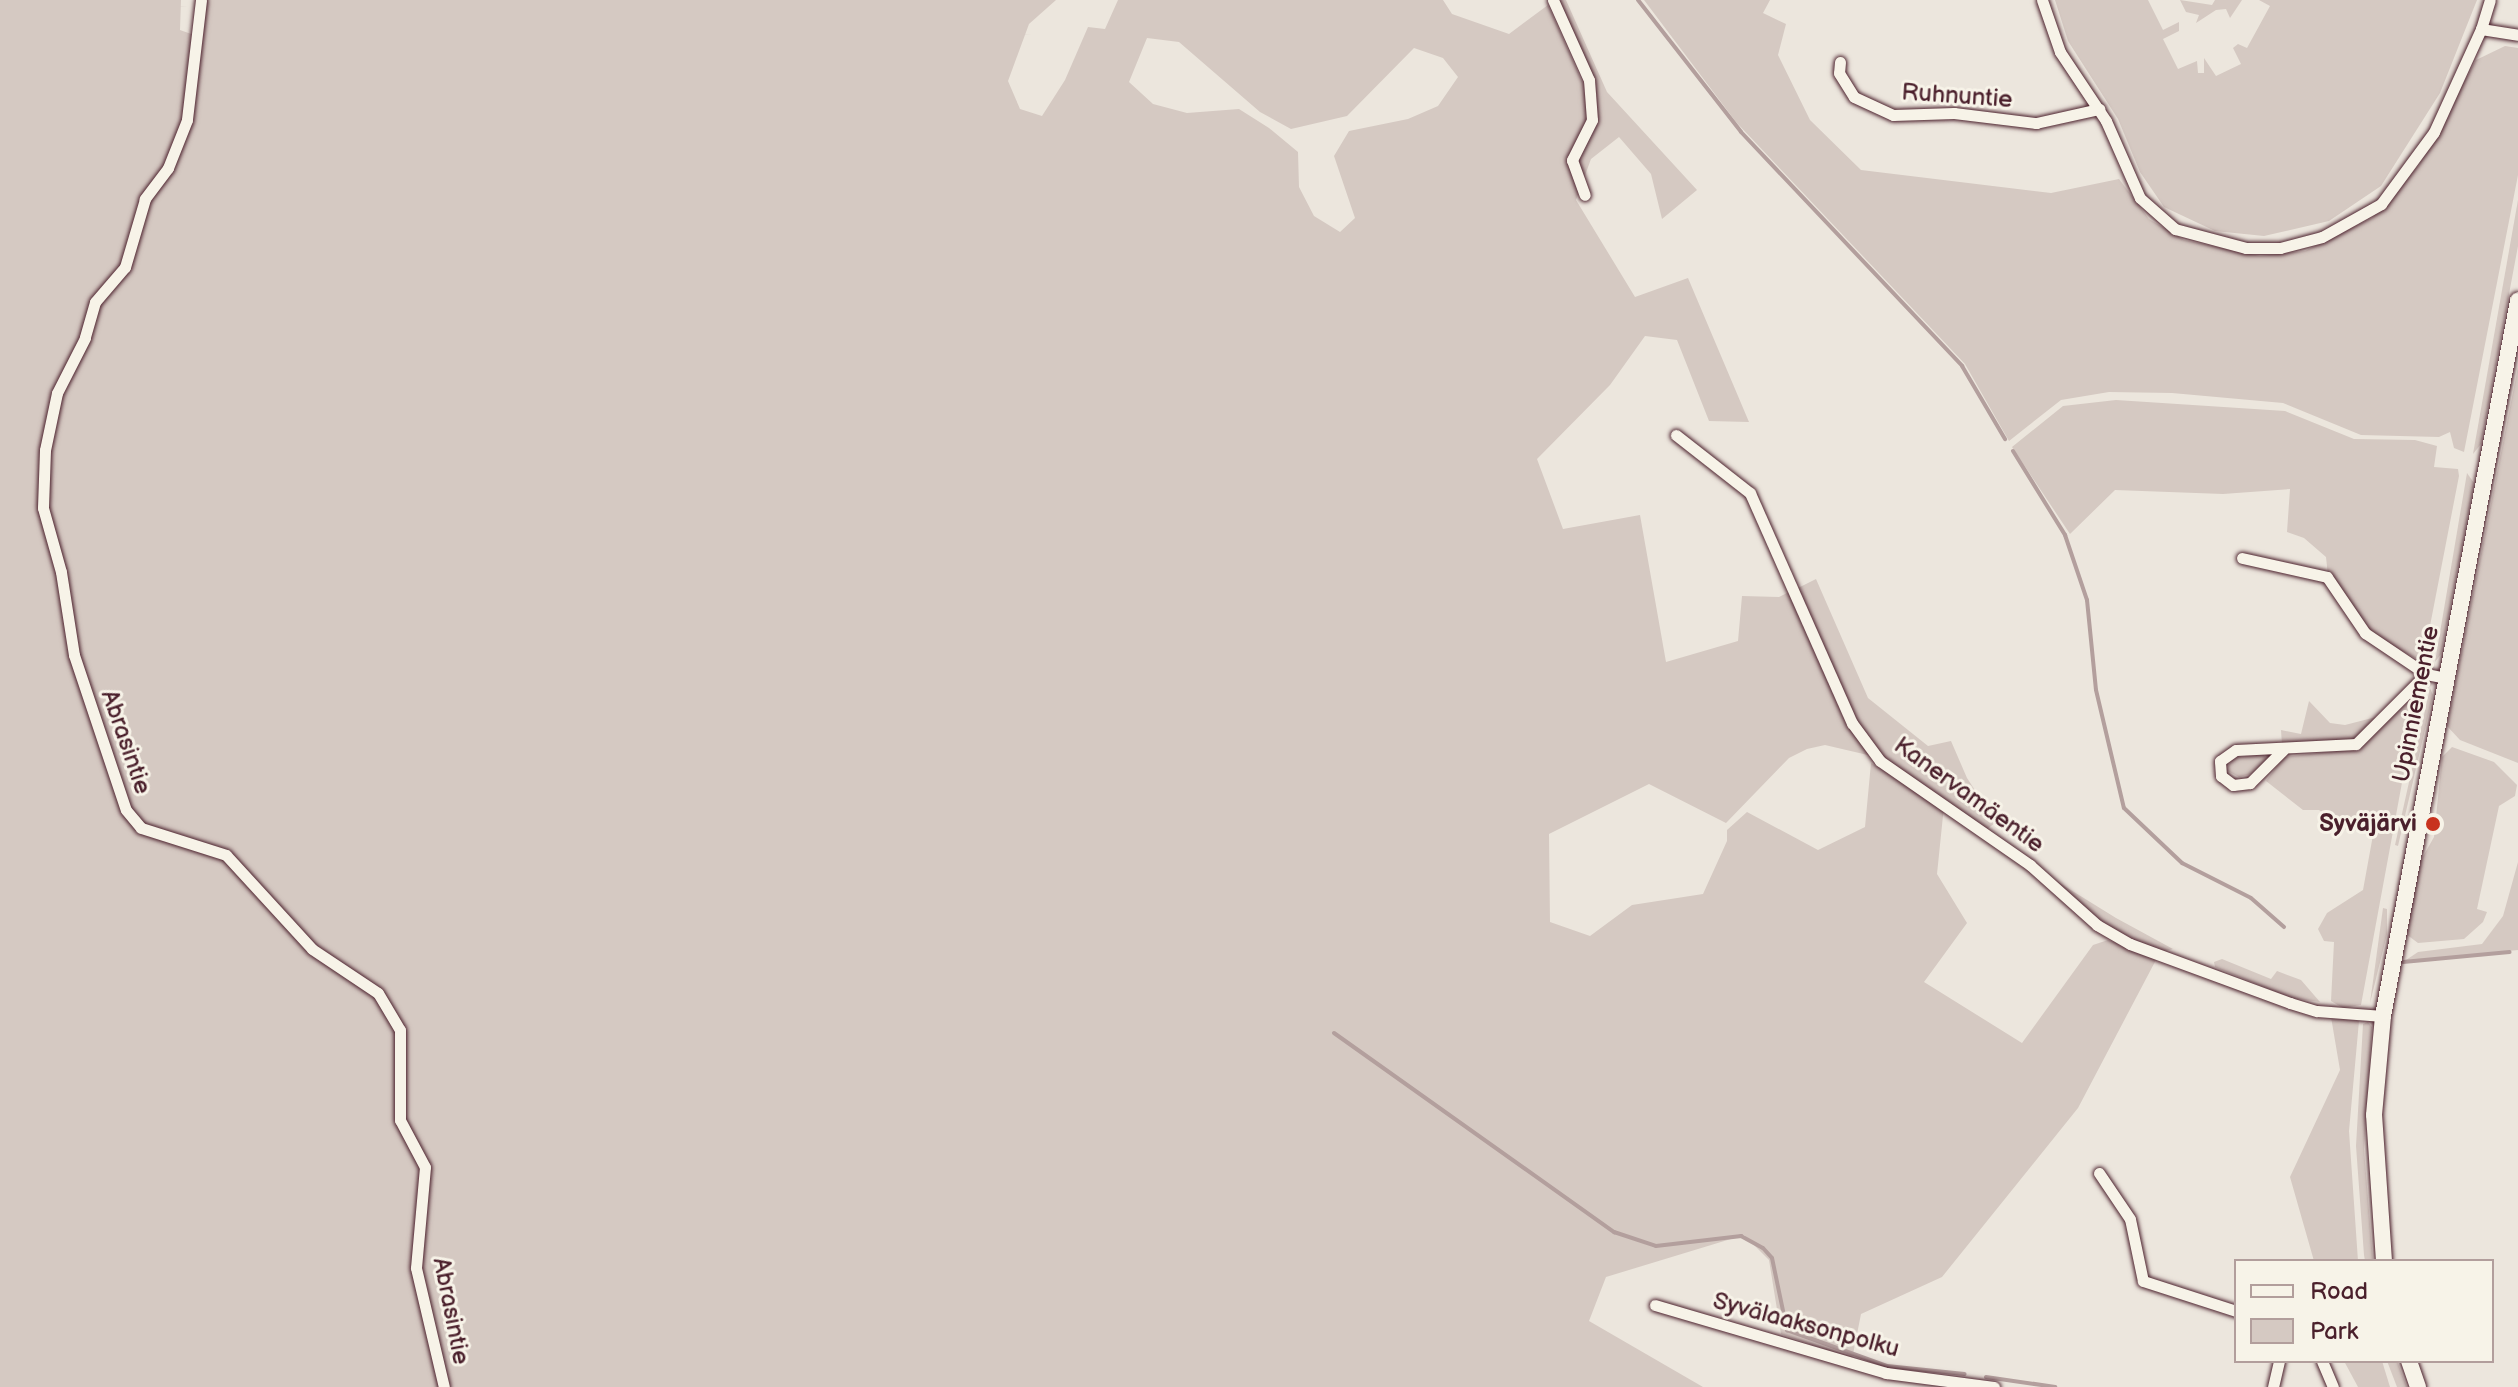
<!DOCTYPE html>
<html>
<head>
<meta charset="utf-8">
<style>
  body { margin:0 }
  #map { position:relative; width:2518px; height:1387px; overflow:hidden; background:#ece6dd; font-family:"Balsamiq Sans",sans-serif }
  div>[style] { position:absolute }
  .green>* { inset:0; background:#d5c9c2 }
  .stream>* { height:4px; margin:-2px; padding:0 2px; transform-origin:2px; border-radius:2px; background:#b39f9d }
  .roads { filter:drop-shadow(0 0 2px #4a1f2b) drop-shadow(0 0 2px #4a1f2b) }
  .minor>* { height:11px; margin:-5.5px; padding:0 5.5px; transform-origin:5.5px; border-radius:5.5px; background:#f7f3e8 }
  .secondary>* { height:16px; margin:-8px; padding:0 8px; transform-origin:8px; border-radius:8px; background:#f7f3e8 }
  .dots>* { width:22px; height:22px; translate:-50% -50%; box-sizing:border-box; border:4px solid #f7f3e8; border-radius:50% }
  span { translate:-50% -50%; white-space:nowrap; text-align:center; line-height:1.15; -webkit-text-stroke:6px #f7f3e8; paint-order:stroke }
  .street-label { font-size:24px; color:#4a1f2b }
  .poi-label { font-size:24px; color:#4a1f2b; font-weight:700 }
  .right { translate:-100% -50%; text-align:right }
  .legend { position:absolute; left:2234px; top:1259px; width:260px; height:104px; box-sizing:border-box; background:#f7f3e8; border:2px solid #b29e9c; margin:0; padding:10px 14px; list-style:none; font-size:24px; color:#4a1f2b }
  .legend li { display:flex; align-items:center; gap:16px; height:40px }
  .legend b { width:40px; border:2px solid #b29e9c }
</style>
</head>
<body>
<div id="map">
  <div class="green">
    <i style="clip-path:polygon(evenodd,0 0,181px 0,180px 30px,194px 35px,196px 0,1056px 0,1029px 24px,1008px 81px,1020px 109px,1042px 116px,1065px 80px,1088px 27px,1105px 29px,1118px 0,1443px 0,1452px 14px,1509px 34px,1548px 5px,1589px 97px,1597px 95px,1556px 0,1566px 0,1607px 92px,1697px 190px,1662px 219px,1651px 174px,1619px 137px,1591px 159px,1576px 200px,1635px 297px,1688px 278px,1749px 422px,1709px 421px,1677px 340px,1645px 336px,1610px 385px,1537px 459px,1563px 529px,1640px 515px,1666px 662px,1738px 641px,1742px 596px,1779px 597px,1789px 592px,1847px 726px,1872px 756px,1825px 745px,1807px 749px,1789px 758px,1726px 823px,1649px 784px,1549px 834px,1550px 922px,1590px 936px,1632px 905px,1703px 894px,1727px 841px,1727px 830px,1747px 812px,1818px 850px,1865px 827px,1871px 763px,1944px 806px,1937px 874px,1967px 923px,1924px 982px,2022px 1043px,2093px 945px,2108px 940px,2157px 958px,2078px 1108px,1942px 1277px,1861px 1314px,1852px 1359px,1781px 1334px,1769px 1260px,1744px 1235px,1606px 1277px,1589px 1321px,1703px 1387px,0 1387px,0 0,1147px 38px,1179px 42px,1260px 112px,1291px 129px,1347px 116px,1414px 48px,1443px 58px,1458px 77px,1438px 106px,1408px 119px,1349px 131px,1334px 156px,1355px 218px,1340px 232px,1314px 216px,1299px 187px,1298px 152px,1269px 128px,1239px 109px,1187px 113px,1153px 104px,1129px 82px,1147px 38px)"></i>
    <i style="clip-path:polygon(1644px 0,1770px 0,1763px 13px,1786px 24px,1778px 55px,1810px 120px,1861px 170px,2051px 193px,2119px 179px,2149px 219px,2184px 240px,2260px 256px,2305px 251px,2372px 218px,2419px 165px,2476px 60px,2505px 46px,2518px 48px,2518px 175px,2464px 452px,2454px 448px,2450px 432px,2439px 437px,2361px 435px,2283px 403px,2172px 393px,2109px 392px,2061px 400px,2009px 441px,1965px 364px,1736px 122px)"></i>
    <i style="clip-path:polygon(2055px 0,2148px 0,2163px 30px,2179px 22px,2179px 31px,2163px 39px,2178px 69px,2197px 61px,2198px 73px,2204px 73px,2204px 58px,2216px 76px,2241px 64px,2233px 48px,2238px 44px,2247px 48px,2270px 6px,2259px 0,2477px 0,2440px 93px,2381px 186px,2329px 221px,2264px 236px,2215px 231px,2164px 207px,2140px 172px,2118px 119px,2068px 41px)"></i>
    <i style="clip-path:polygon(2180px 0,2212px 5px,2215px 0,2242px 0,2230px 18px,2226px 9px,2216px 10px,2196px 23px,2199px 15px,2186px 12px)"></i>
    <i style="clip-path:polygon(2518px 200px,2518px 246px,2481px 444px,2473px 454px)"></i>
    <i style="clip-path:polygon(2518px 367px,2518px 763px,2460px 740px,2447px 726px)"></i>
    <i style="clip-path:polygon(2116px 400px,2285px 411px,2354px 439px,2415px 440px,2437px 446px,2434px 467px,2458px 469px,2459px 476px,2423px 662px,2366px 632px,2328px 576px,2326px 557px,2304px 538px,2287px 532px,2290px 489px,2223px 494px,2115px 490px,2070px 534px,2012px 447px,2063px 406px)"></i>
    <i style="clip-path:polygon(2467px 473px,2474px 483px,2441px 654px,2435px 662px)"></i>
    <i style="clip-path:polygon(1816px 579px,1868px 698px,1928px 746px,1951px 741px,1967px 778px,1996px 822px,1986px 830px,1886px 760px,1854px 723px,1796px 589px)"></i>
    <i style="clip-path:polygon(2420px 685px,2361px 1005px,2343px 1008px,2331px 1001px,2334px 942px,2324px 941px,2318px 929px,2327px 913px,2363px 890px,2375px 824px,2350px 833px,2319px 810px,2303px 810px,2266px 781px,2284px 757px,2354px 749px)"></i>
    <i style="clip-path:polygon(2430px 688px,2433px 695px,2398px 846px,2395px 845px)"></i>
    <i style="clip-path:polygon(2309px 701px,2330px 723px,2345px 725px,2380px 716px,2356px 738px,2338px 744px,2282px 745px,2281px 730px,2301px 734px)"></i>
    <i style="clip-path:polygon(2452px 747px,2494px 762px,2517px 785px,2515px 796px,2499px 806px,2477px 909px,2487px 912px,2483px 922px,2464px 939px,2418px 943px,2406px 934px,2420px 862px,2434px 837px,2442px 757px)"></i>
    <i style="clip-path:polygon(2263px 754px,2268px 761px,2251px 774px,2239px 777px,2226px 770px,2233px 758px)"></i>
    <i style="clip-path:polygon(2518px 862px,2518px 950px,2403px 962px,2418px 952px,2482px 944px,2503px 916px)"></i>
    <i style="clip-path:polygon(2037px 869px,2116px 918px,2173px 949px,2161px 952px,2105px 928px)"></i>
    <i style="clip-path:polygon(2383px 908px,2387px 909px,2387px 934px,2370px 1003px)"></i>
    <i style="clip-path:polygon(2222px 959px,2271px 979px,2277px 971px,2301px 980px,2320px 1002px,2291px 998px,2215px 967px,2214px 962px)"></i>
    <i style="clip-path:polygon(2331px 1017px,2359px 1021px,2349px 1131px,2358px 1261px,2314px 1261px,2290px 1177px,2340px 1070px)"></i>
    <i style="clip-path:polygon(2368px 1022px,2372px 1027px,2364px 1149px,2373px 1261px,2365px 1261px,2364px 1255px,2356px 1146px,2363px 1024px)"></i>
    <i style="clip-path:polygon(2344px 1361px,2382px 1361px,2390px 1387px,2358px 1387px)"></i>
    <i style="clip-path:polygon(2387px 1361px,2397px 1361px,2407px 1387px,2397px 1387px)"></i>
  </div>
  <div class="stream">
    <i style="left:1638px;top:0;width:167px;rotate:52deg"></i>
    <i style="left:1741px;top:132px;width:322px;rotate:46.6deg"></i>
    <i style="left:1962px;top:366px;width:85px;rotate:59.5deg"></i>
    <i style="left:2013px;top:451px;width:99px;rotate:58.2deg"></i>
    <i style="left:2065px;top:535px;width:69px;rotate:71.3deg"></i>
    <i style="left:2087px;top:600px;width:90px;rotate:84.3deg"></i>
    <i style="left:2096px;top:690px;width:121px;rotate:76.7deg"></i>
    <i style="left:2124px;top:808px;width:80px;rotate:43.5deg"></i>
    <i style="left:2182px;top:863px;width:77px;rotate:26.9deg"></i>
    <i style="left:2251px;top:898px;width:44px;rotate:41.3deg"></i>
    <i style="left:2403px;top:962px;width:107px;rotate:-5.3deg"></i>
    <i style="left:1334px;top:1033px;width:344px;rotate:35.4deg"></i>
    <i style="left:1614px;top:1232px;width:44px;rotate:18.4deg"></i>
    <i style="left:1656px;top:1246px;width:86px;rotate:-6.7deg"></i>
    <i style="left:1741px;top:1236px;width:25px;rotate:29deg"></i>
    <i style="left:1763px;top:1248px;width:13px;rotate:48deg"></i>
    <i style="left:1772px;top:1258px;width:74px;rotate:78.2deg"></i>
    <i style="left:1787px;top:1330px;width:106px;rotate:19.8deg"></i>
    <i style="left:1887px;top:1366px;width:78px;rotate:5.9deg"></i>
    <i style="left:1986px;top:1377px;width:70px;rotate:8.2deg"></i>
  </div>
  <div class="roads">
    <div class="minor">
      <i style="left:201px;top:0;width:121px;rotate:96.7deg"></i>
      <i style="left:187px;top:120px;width:52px;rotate:111.6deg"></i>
      <i style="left:168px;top:168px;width:39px;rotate:127deg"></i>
      <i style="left:145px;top:199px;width:71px;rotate:106.4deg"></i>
      <i style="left:125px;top:267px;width:46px;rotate:130.6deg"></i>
      <i style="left:95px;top:302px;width:37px;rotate:106deg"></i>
      <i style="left:85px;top:338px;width:62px;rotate:117deg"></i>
      <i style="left:57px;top:393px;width:58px;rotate:101.9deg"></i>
      <i style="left:45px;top:450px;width:58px;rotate:92deg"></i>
      <i style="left:43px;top:508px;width:66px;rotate:74.3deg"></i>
      <i style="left:61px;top:572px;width:84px;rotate:81.1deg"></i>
      <i style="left:74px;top:655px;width:163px;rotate:71.5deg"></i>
      <i style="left:126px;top:810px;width:23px;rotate:50deg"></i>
      <i style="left:141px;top:828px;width:89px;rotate:17.6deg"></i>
      <i style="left:226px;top:855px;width:127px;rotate:47.5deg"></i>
      <i style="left:312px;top:949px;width:79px;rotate:33.7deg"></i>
      <i style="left:378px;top:993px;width:43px;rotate:59.3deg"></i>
      <i style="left:400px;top:1030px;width:90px;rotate:90deg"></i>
      <i style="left:400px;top:1120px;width:53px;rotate:62deg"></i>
      <i style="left:425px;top:1167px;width:101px;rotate:95.1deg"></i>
      <i style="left:416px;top:1268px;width:122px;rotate:76.8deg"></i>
      <i style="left:1553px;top:0;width:88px;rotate:65.8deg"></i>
      <i style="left:1589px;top:80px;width:40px;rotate:85.7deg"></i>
      <i style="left:1592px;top:120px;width:45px;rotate:116.6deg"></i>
      <i style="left:1572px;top:160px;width:37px;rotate:70deg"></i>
      <i style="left:2042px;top:0;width:55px;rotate:70.9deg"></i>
      <i style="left:2060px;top:52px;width:83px;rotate:56.3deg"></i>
      <i style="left:2106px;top:121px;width:84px;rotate:66.2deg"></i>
      <i style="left:2140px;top:198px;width:47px;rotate:41.5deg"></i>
      <i style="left:2175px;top:229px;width:73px;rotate:15deg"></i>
      <i style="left:2246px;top:248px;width:34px"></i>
      <i style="left:2280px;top:248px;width:43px;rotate:-14.7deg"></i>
      <i style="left:2322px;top:237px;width:68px;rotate:-29.2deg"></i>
      <i style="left:2381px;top:204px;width:89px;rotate:-53.6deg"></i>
      <i style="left:2434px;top:132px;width:113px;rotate:-65.5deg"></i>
      <i style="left:2481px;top:29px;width:37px;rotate:9deg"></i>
      <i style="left:2481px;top:29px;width:30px;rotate:-73deg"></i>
      <i style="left:1840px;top:62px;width:11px;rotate:95deg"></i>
      <i style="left:1839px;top:73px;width:28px;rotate:58deg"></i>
      <i style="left:1854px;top:97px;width:43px;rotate:24.8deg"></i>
      <i style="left:1893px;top:115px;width:61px;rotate:-1.9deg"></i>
      <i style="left:1954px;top:113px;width:83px;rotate:7deg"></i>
      <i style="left:2036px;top:123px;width:65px;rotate:-12.5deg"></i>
      <i style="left:1676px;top:435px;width:94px;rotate:38.1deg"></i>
      <i style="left:1750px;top:493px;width:252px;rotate:66.1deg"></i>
      <i style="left:1852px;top:723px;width:47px;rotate:53.6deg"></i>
      <i style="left:1880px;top:761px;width:183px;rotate:34.7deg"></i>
      <i style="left:2030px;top:865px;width:90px;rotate:41.8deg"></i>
      <i style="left:2097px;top:925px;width:38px;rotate:30deg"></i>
      <i style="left:2130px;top:944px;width:171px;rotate:20.2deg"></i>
      <i style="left:2290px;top:1003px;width:28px;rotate:17deg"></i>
      <i style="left:2317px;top:1011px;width:66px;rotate:4.3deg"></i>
      <i style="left:2242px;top:558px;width:87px;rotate:12.6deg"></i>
      <i style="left:2327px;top:577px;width:68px;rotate:55.8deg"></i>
      <i style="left:2365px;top:633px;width:73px;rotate:33.9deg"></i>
      <i style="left:2426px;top:674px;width:20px;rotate:11deg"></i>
      <i style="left:2283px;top:750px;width:47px;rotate:135deg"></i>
      <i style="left:2250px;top:783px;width:17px;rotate:173deg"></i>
      <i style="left:2233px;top:785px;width:15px;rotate:-143deg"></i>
      <i style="left:2221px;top:776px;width:15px;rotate:-94deg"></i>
      <i style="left:2220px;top:761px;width:19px;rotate:-35deg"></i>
      <i style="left:2236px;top:750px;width:120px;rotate:-2.9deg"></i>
      <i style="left:2356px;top:744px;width:99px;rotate:-45deg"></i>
      <i style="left:2099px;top:1173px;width:55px;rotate:56deg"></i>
      <i style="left:2130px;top:1219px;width:63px;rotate:78.2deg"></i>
      <i style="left:2143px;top:1281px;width:98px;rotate:17.9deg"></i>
      <i style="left:1655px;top:1305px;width:241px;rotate:16.4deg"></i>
      <i style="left:1886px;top:1373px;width:109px;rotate:7.4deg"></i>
      <i style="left:2322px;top:1361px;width:28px;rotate:67deg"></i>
      <i style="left:2273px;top:1387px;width:27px;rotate:-77deg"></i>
    </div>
    <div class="secondary">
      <i style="left:2384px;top:1261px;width:146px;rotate:-93.9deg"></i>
      <i style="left:2374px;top:1115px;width:99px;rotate:-84.8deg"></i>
      <i style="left:2383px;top:1016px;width:728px;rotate:-79.31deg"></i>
      <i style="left:2409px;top:1361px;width:28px;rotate:71deg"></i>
    </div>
  </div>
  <div class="dots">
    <i style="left:2433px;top:824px;background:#c8321e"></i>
  </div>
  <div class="street-label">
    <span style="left:1957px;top:96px;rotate:4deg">Ruhnuntie</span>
    <span style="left:2416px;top:704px;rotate:-79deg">Upinniementie</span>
    <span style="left:126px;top:742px;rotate:71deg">Abrasintie</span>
    <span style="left:1969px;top:795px;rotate:36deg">Kanervamäentie</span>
    <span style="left:451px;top:1311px;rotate:79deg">Abrasintie</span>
    <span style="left:1806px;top:1325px;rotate:15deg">Syvälaaksonpolku</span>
  </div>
  <div class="poi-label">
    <span class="right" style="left:2417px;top:824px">Syväjärvi</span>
  </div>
  <ul class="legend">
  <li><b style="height:10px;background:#f7f3e8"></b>Road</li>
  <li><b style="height:22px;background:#d5c9c2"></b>Park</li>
  </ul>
</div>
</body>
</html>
